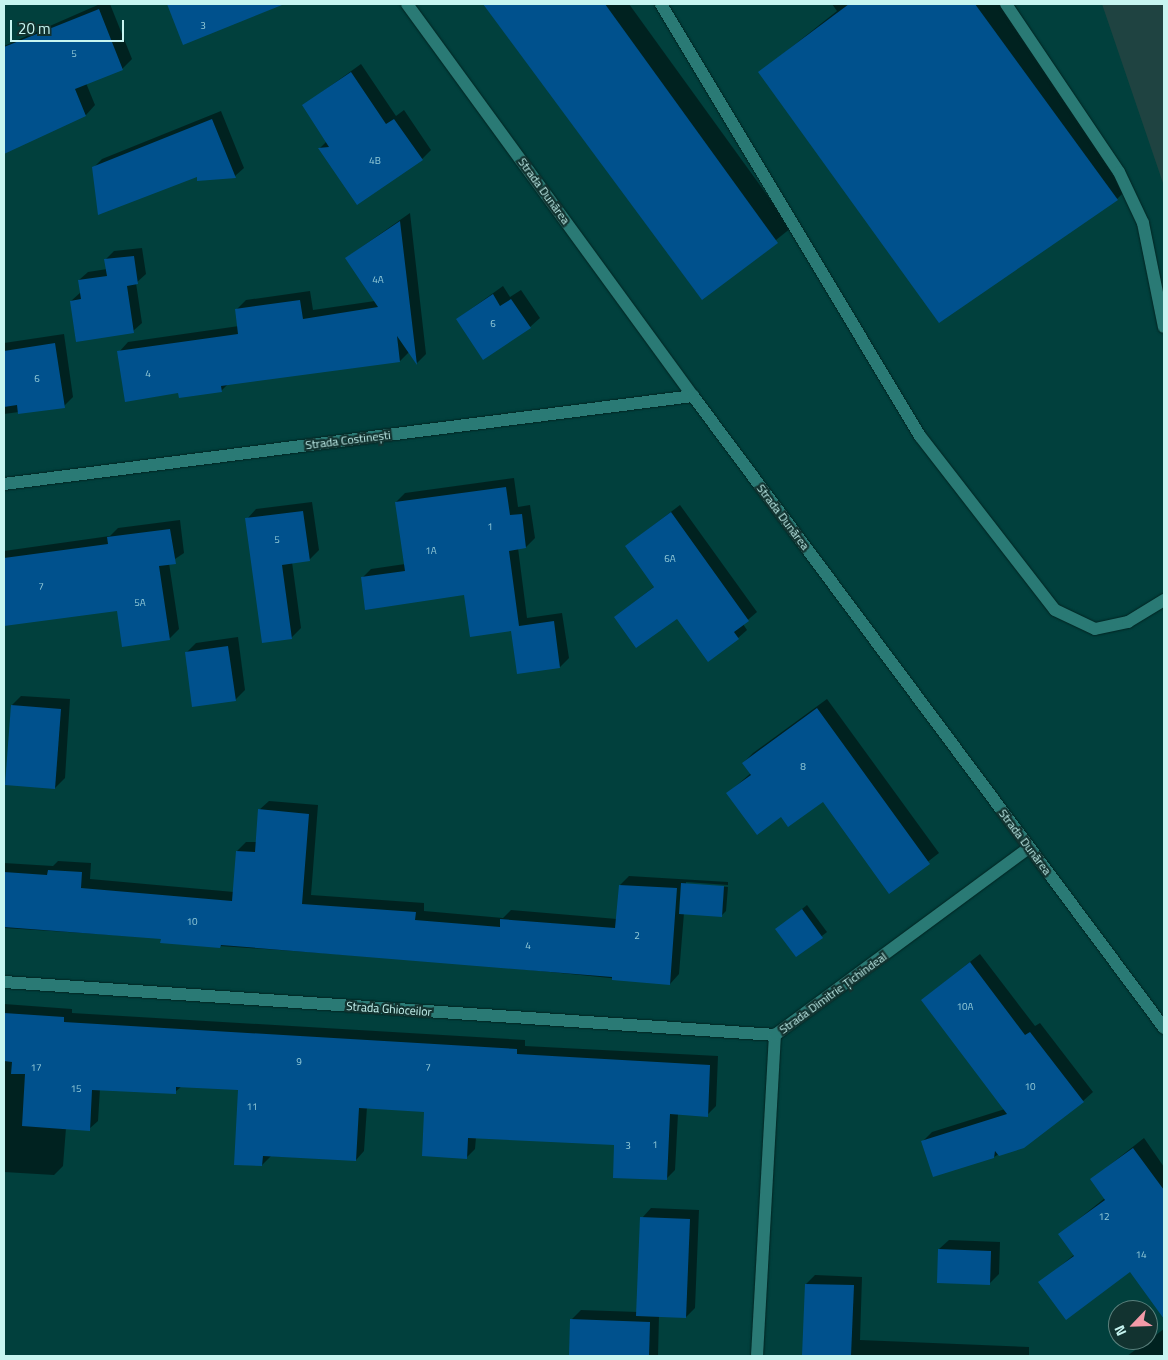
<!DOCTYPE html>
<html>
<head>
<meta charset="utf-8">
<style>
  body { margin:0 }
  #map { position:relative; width:1168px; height:1360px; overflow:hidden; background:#01403d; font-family:"Titillium Web",sans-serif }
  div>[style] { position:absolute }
  .built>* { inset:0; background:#1f4341 }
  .shadow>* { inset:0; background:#0007 }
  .building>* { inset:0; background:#00518d }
  .roads { filter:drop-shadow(0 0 1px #022422) drop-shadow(0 0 1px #022422) }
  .service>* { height:12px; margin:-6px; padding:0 6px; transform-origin:6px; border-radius:6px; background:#2a7a75 }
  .minor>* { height:12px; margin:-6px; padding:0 6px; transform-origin:6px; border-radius:6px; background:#2a7a75 }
  .tertiary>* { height:12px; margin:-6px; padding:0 6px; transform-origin:6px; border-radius:6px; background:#2a7a75 }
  span { translate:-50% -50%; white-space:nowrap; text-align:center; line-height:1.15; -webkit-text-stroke:4.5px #123330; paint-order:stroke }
  .number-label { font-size:10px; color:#95ccd8 }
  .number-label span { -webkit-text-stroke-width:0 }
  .street-label { font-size:12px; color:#c7f5f1 }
  .frame { position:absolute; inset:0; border:5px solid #c7f5f1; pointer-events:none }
  .north { position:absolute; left:1108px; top:1300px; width:50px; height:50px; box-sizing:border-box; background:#123330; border:1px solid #5a817d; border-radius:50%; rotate:246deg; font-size:14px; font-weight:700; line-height:20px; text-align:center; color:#c7f5f1 }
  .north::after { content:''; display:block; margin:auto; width:18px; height:22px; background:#f39aa8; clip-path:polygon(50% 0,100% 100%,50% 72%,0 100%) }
  .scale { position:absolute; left:10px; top:20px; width:114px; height:22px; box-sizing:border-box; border:2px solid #c7f5f1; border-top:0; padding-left:6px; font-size:15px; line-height:18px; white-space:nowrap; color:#c7f5f1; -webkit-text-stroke:4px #123330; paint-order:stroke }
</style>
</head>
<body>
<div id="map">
  <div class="built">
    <i style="clip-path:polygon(1102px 4px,1164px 4px,1164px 186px)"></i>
  </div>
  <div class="shadow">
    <i style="clip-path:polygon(100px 4px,110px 4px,132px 59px,122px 69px,86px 83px,95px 105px,86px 115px,4px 152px,4px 46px)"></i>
    <i style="clip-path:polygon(168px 4px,278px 4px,184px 43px)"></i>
    <i style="clip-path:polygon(485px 4px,629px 4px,791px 228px,702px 299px)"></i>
    <i style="clip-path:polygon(832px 4px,1000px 4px,1131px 185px,1117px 199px,760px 72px,837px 11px)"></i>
    <i style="clip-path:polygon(361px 64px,396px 116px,404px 110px,431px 150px,422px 159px,320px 148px,327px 141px,304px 105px)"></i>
    <i style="clip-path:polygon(221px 111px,244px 168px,235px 176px,198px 179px,198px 175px,93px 168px,102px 159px)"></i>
    <i style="clip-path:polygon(410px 213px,426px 354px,417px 363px,409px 352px,400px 361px,228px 384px,221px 391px,179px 392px,119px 352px,128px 342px,239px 326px,236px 310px,246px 300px,310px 291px,313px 310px,375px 301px,346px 258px)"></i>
    <i style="clip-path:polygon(142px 248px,146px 274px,136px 283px,142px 323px,133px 331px,71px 301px,81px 292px,79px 280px,88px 272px,107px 269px,105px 260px,114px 251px)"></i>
    <i style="clip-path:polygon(503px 286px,510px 297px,521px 290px,540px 318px,530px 327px,457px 319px)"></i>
    <i style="clip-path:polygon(64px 334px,73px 397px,64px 406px,4px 414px,4px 343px)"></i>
    <i style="clip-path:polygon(514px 478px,518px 507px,530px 505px,535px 538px,526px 547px,518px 548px,527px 618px,562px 613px,569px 658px,560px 667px,465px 594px,362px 578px,371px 569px,405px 564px,396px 502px,405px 493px)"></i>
    <i style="clip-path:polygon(312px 502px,319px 550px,309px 560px,292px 562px,301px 628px,291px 638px,247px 519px,256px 509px)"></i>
    <i style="clip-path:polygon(680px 505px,757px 612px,743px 624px,747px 630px,738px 638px,708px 660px,677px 617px,615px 617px,655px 586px,626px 546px)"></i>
    <i style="clip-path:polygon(180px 520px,184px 553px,169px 563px,179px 629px,169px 639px,118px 610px,4px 625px,4px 551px,110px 536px,118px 528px)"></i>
    <i style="clip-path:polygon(238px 637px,245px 690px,235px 700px,186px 653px,196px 643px)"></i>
    <i style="clip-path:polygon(21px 696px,70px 699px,65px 778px,55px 788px,12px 705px)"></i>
    <i style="clip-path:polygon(827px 699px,939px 853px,889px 892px,823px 800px,782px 815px,728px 793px,751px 773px,743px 763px,753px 753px)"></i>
    <i style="clip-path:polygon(269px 801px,318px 805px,311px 895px,424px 903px,424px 911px,503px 918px,511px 910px,617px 919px,620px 885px,629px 876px,728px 882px,728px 885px,686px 882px,686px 884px,728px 887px,726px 911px,721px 916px,684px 913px,679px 974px,670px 984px,451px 962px,162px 942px,162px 938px,4px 928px,4px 863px,53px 866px,58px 861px,91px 863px,90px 879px,234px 892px,237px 851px,246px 842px,257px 842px,259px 810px)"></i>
    <i style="clip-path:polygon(807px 905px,827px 932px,796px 956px,777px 929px)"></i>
    <i style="clip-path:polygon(980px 954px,1035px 1026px,1040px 1023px,1093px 1092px,1083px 1101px,994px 1157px,923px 1141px,932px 1132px,1005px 1109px,922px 1000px)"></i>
    <i style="clip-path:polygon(4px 1004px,72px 1009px,72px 1013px,525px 1040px,525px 1046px,718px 1056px,716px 1106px,707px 1115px,678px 1114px,675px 1170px,666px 1179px,616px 1144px,476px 1137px,475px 1149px,466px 1158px,426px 1111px,367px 1107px,364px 1151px,356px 1160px,271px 1156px,262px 1165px,240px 1089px,182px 1086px,175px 1092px,100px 1089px,98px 1121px,89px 1129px,66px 1128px,63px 1166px,54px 1175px,4px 1172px)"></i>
    <i style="clip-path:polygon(1144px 1138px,1164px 1167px,1164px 1317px,1130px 1270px,1040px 1283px,1075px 1254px,1060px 1234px,1105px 1198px,1092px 1179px)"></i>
    <i style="clip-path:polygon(651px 1208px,699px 1210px,695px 1308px,686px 1317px,659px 1316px,658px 1356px,570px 1356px,572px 1319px,581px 1310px,638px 1312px,642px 1218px)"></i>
    <i style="clip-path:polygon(949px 1240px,1000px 1242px,999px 1274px,989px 1284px,939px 1249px)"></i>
    <i style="clip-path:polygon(815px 1275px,862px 1277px,860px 1340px,1029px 1347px,1029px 1356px,803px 1356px,806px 1284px)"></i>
    <i style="clip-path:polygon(1164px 1329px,1164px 1356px,1127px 1356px)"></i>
  </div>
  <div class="building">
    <i style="clip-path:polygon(167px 4px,282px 4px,282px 5px,183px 45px)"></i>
    <i style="clip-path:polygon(483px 4px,605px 4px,778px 243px,702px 300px)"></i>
    <i style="clip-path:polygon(849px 4px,975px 4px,1118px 200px,939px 323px,758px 72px)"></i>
    <i style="clip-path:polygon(99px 9px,123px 70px,75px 89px,86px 116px,4px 154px,4px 47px)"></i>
    <i style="clip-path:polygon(351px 72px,386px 124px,394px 119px,423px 160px,357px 205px,318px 148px,329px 147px,302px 105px)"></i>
    <i style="clip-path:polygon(212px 119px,236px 178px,197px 181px,197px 177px,98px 215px,92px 167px)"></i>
    <i style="clip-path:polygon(400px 221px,417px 365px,397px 336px,400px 362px,221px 386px,222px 392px,179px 398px,178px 393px,125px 402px,117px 351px,238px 334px,235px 309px,300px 300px,303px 319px,378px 307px,345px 258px)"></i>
    <i style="clip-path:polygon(134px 256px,138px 284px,127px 286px,134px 333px,76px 342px,70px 301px,81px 299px,78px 280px,107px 276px,104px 259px)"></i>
    <i style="clip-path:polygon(493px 294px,500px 306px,511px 299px,531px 328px,483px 360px,456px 319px)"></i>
    <i style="clip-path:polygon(55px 343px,65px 408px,18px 414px,17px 405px,4px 407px,4px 351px)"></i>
    <i style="clip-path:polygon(506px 487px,510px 515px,522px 514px,526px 548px,509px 551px,519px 626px,554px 621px,560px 668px,517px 674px,511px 631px,470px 637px,464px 595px,365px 610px,361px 577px,405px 571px,395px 502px)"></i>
    <i style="clip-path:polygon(303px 511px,310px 561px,282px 565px,292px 639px,262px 643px,245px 518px)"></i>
    <i style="clip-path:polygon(671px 512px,749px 621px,734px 632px,739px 639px,708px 662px,677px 619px,636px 648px,614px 617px,654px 587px,625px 546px)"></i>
    <i style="clip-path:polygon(170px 529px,176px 564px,159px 566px,170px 640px,122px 647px,117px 611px,4px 626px,4px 558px,108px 544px,107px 537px)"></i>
    <i style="clip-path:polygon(228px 646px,236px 701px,192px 707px,185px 652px)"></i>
    <i style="clip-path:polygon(11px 705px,61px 709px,55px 789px,5px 785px)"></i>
    <i style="clip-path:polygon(817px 708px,930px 864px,889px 894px,823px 802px,788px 827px,781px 817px,757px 835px,726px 793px,751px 775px,742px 763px)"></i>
    <i style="clip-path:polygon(258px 809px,309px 814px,302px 904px,416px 912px,415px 920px,500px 927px,500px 919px,615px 928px,619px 885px,677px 888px,670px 985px,612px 980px,612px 977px,221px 945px,220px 948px,160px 943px,161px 939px,4px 927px,4px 872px,47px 875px,48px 870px,82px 872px,81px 888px,232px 901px,236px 851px,255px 852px)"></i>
    <i style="clip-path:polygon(681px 883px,724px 886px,722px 917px,679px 914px)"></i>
    <i style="clip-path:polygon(802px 909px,823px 938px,796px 957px,775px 929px)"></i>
    <i style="clip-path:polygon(970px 962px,1025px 1035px,1030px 1032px,1084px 1102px,1024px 1148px,999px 1156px,995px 1151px,994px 1158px,933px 1177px,921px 1141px,1007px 1114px,921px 1000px)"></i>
    <i style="clip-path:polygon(4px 1013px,64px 1017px,64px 1022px,517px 1049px,517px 1054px,710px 1065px,708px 1117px,670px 1114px,667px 1180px,613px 1178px,614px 1145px,468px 1138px,467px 1159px,422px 1156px,424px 1112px,359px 1108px,356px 1161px,263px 1156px,262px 1166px,234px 1165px,238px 1090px,176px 1087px,176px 1094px,92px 1090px,90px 1131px,22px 1126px,25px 1074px,11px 1074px,12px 1062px,4px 1061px)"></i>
    <i style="clip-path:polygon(1133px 1148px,1164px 1190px,1164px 1319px,1130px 1272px,1066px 1320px,1038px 1282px,1074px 1256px,1058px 1234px,1105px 1200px,1090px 1179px)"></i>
    <i style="clip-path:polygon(640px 1217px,690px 1219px,686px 1318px,636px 1316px)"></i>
    <i style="clip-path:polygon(938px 1249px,991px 1251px,990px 1285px,937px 1283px)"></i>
    <i style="clip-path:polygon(805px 1284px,854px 1285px,851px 1356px,802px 1356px)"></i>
    <i style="clip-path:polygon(570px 1319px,650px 1322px,649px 1356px,569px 1356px)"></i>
  </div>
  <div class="roads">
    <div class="service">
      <i style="left:661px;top:4px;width:504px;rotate:59.06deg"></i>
      <i style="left:920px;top:436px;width:220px;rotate:52.2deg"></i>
      <i style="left:1055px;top:610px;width:44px;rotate:25.4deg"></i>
      <i style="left:1095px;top:629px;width:34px;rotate:-12deg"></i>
      <i style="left:1128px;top:622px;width:42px;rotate:-31.4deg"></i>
      <i style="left:1006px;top:4px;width:202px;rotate:56.1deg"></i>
      <i style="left:1119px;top:172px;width:56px;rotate:64.8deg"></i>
      <i style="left:1143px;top:223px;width:106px;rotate:78.6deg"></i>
    </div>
    <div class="minor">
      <i style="left:4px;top:484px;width:695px;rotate:-7.28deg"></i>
      <i style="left:4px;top:982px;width:773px;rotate:3.93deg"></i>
      <i style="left:757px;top:1356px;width:322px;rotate:-86.8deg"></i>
      <i style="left:775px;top:1035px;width:315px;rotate:-36.4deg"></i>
    </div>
    <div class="tertiary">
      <i style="left:407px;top:4px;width:485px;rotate:53.9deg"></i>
      <i style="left:693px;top:396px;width:788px;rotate:53.3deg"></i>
    </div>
  </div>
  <div class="number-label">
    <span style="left:203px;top:26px">3</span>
    <span style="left:74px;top:54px">5</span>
    <span style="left:375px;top:161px">4B</span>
    <span style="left:378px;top:280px">4A</span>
    <span style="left:493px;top:324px">6</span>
    <span style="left:148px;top:374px">4</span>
    <span style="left:37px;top:379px">6</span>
    <span style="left:490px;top:527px">1</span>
    <span style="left:277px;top:540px">5</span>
    <span style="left:431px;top:551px">1A</span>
    <span style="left:670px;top:559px">6A</span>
    <span style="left:41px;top:587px">7</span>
    <span style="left:140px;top:603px">5A</span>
    <span style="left:803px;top:767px">8</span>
    <span style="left:192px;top:922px">10</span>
    <span style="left:637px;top:936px">2</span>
    <span style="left:528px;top:946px">4</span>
    <span style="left:965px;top:1007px">10A</span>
    <span style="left:299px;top:1062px">9</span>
    <span style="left:36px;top:1068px">17</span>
    <span style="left:428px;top:1068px">7</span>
    <span style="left:1030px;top:1087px">10</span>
    <span style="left:76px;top:1089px">15</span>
    <span style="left:252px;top:1107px">11</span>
    <span style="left:655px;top:1145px">1</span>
    <span style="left:628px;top:1146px">3</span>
    <span style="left:1104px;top:1217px">12</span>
    <span style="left:1141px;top:1255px">14</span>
  </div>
  <div class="street-label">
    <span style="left:544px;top:191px;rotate:54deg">Strada Dunărea</span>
    <span style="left:348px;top:440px;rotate:-7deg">Strada Costinești</span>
    <span style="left:783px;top:517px;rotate:53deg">Strada Dunărea</span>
    <span style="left:1025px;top:842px;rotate:53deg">Strada Dunărea</span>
    <span style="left:833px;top:993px;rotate:-36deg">Strada Dimitrie Țichindeal</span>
    <span style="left:389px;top:1009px;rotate:4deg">Strada Ghioceilor</span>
  </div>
  <div class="frame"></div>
  <div class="north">N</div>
  <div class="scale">20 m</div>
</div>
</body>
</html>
